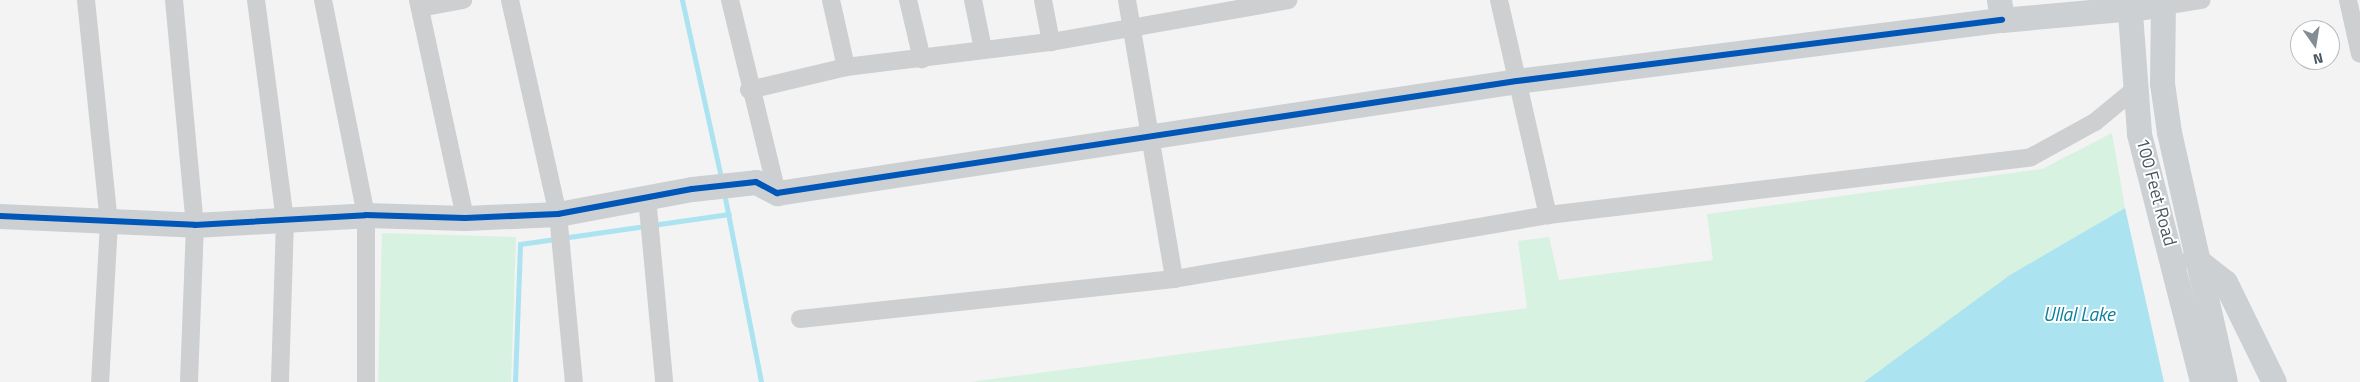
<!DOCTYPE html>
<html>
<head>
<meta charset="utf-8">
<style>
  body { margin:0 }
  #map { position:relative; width:2360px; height:382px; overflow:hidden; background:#f3f3f3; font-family:"Titillium Web",sans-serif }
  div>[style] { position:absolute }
  .green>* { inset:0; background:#d8f2e1 }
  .water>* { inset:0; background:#ace3f0 }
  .stream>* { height:5px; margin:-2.5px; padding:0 2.5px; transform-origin:2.5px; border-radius:2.5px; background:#ace3f0 }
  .street>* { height:18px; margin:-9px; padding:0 9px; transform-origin:9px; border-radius:9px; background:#cdcfd1 }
  .secondary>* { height:25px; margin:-12.5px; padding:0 12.5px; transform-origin:12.5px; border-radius:12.5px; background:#cdd0d3 }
  .cycleway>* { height:6px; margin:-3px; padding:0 3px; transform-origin:3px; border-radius:3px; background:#0057b8 }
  span { translate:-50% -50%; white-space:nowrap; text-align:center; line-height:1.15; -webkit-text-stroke:4px #fff; paint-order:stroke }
  .street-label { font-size:18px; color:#495660 }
  .water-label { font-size:19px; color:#0c8099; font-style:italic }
  .north { position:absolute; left:2290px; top:20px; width:50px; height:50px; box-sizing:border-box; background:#fff; border:1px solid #b6bbbf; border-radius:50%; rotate:167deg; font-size:14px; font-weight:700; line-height:20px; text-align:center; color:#495660 }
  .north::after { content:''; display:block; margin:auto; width:18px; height:22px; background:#848d93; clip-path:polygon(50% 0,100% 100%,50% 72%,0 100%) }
</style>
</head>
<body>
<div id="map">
  <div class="green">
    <i style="clip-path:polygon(2112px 133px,2125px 208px,2010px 276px,1864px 382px,970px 382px,1527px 308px,1518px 241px,1549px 237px,1559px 280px,1713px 260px,1707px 214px,2042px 169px)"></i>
    <i style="clip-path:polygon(382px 233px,516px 237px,511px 382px,378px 382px)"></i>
  </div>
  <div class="water">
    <i style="clip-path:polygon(2125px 208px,2164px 382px,1864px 382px,2010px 275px)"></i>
  </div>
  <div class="stream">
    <i style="left:682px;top:0;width:182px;rotate:77.6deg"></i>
    <i style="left:724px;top:193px;width:193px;rotate:78.9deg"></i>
    <i style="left:515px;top:382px;width:138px;rotate:-87.9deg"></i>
    <i style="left:520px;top:244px;width:211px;rotate:-8.2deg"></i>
  </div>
  <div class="street">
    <i style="left:86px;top:0;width:224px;rotate:84.1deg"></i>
    <i style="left:109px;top:223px;width:159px;rotate:93.2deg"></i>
    <i style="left:174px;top:0;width:226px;rotate:84.7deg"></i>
    <i style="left:195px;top:225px;width:157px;rotate:92.2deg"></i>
    <i style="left:256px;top:0;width:223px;rotate:82.5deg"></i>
    <i style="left:285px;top:221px;width:161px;rotate:91.8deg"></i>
    <i style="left:323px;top:0;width:219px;rotate:78.7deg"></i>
    <i style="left:366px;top:215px;width:167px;rotate:90deg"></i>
    <i style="left:418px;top:0;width:223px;rotate:77.8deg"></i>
    <i style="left:510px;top:0;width:219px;rotate:77.4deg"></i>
    <i style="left:558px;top:214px;width:169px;rotate:84.6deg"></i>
    <i style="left:730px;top:0;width:199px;rotate:76.3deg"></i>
    <i style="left:831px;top:0;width:69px;rotate:77.4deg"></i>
    <i style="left:908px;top:0;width:61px;rotate:76.7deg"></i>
    <i style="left:973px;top:0;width:50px;rotate:78.5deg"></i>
    <i style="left:1043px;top:0;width:43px;rotate:79.2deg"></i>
    <i style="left:1127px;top:0;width:283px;rotate:80.4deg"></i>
    <i style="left:1499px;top:0;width:221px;rotate:77.2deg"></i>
    <i style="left:2348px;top:0;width:55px;rotate:77.5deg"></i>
    <i style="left:2163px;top:6px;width:39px;rotate:-9deg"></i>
    <i style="left:420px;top:8px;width:44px;rotate:-10.5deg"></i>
    <i style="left:749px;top:90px;width:100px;rotate:-13.3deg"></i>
    <i style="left:846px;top:67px;width:207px;rotate:-7deg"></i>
    <i style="left:1051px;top:42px;width:241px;rotate:-10deg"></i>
    <i style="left:647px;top:197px;width:186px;rotate:84.7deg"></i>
    <i style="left:800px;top:319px;width:376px;rotate:-6.1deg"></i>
    <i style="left:1174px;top:279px;width:379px;rotate:-9.7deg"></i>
    <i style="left:1548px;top:215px;width:486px;rotate:-6.8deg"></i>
    <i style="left:2031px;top:157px;width:73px;rotate:-28.7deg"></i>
    <i style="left:2095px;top:122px;width:52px;rotate:-39.5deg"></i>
  </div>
  <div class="secondary">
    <i style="left:1999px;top:0;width:20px;rotate:81deg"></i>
    <i style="left:2002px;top:20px;width:145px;rotate:-5.2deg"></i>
    <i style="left:2129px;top:0;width:134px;rotate:85.7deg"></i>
    <i style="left:2139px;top:134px;width:256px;rotate:75.7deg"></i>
    <i style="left:2163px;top:0;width:83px;rotate:90.7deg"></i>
    <i style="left:2162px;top:83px;width:49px;rotate:81.9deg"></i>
    <i style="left:2169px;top:132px;width:256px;rotate:77.4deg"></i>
    <i style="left:0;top:216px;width:195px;rotate:2.6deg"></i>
    <i style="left:195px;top:225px;width:171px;rotate:-3.3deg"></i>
    <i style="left:366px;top:215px;width:99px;rotate:1.7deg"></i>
    <i style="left:465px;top:218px;width:93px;rotate:-2.5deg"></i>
    <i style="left:558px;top:214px;width:136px;rotate:-10.6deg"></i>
    <i style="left:692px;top:189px;width:64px;rotate:-6.2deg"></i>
    <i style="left:756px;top:182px;width:24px;rotate:28deg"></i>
    <i style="left:777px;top:193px;width:748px;rotate:-8.61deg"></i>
    <i style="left:1517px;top:81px;width:489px;rotate:-7.2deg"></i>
    <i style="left:2194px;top:258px;width:39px;rotate:38deg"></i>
    <i style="left:2225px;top:282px;width:111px;rotate:63.9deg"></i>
  </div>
  <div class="cycleway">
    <i style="left:0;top:216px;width:195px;rotate:2.6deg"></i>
    <i style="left:195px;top:225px;width:171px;rotate:-3.3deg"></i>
    <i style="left:366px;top:215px;width:99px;rotate:1.7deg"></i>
    <i style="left:465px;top:218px;width:93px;rotate:-2.5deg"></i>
    <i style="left:558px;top:214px;width:136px;rotate:-10.6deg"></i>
    <i style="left:692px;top:189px;width:64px;rotate:-6.2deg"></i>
    <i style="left:756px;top:182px;width:24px;rotate:28deg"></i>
    <i style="left:777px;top:193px;width:748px;rotate:-8.61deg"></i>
    <i style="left:1517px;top:81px;width:489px;rotate:-7.2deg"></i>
  </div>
  <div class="street-label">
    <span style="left:2156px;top:192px;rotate:75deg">100 Feet Road</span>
  </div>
  <div class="water-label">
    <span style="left:2079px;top:314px">Ullal Lake</span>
  </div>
  <div class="north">N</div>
</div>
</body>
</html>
